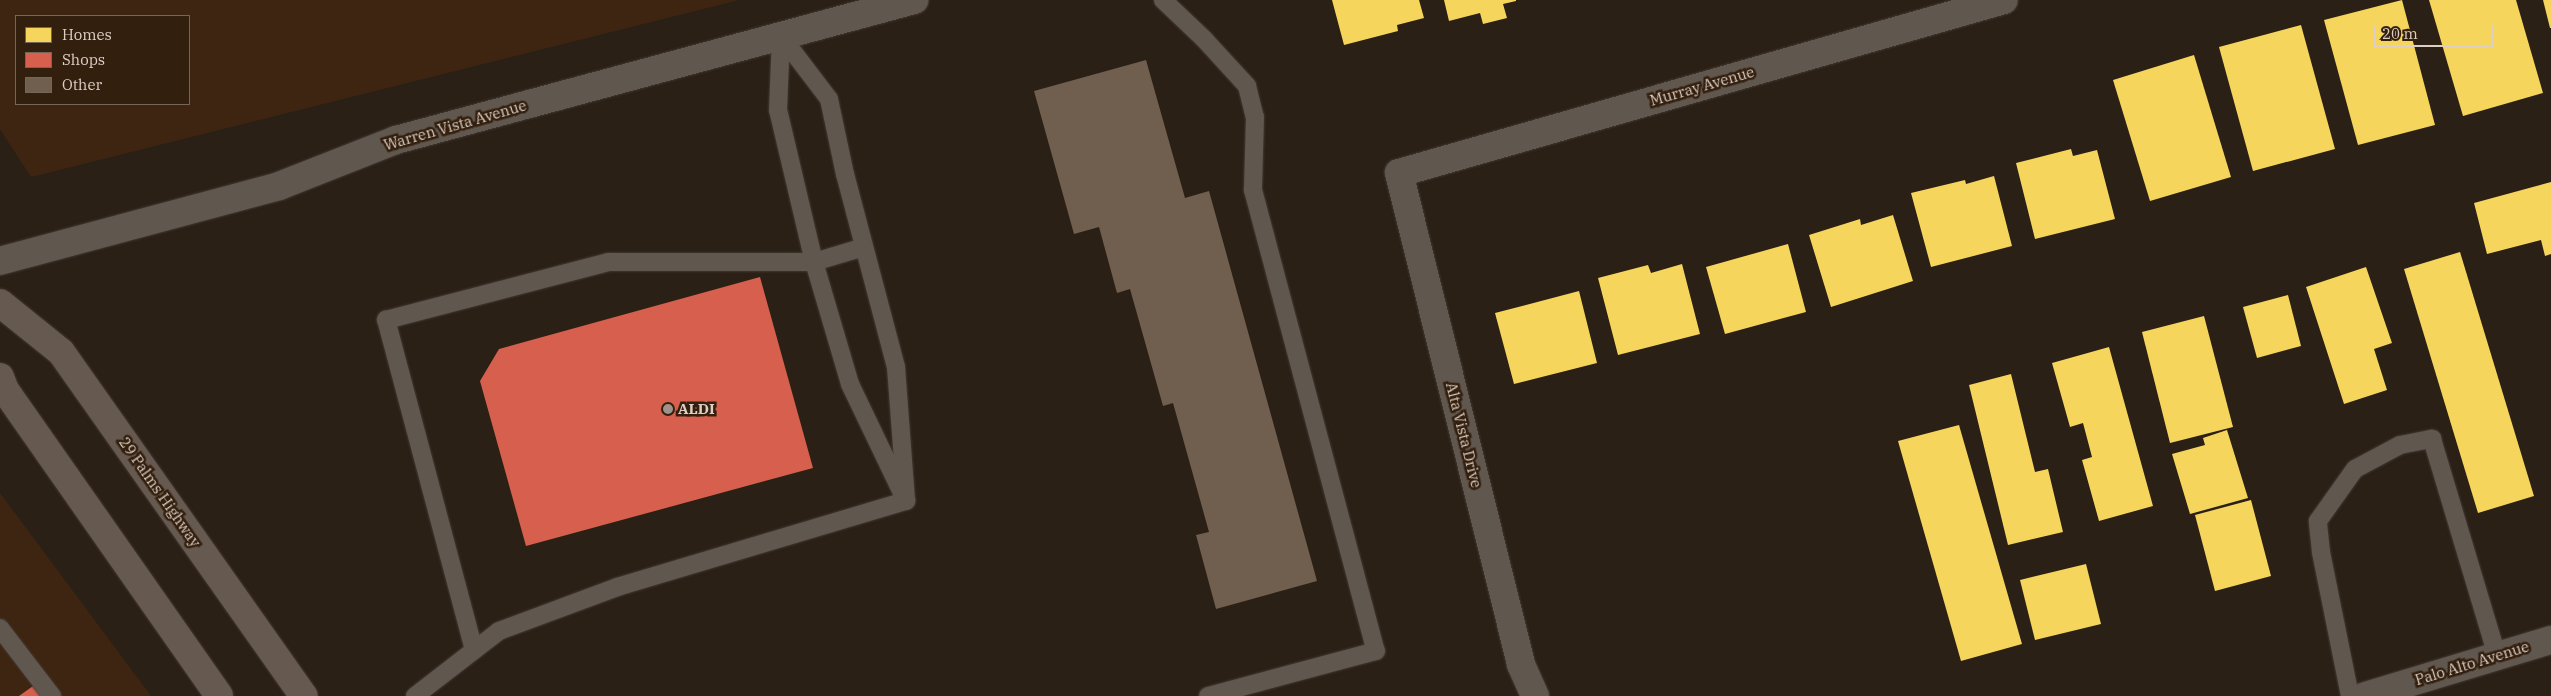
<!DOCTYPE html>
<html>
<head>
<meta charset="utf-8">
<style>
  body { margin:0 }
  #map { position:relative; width:2551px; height:696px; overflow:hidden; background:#2b2016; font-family:"IBM Plex Serif",serif }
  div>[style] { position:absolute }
  .built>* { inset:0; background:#3d2511 }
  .homes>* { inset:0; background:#f6d55c }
  .shops>* { inset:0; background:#d6604d }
  .building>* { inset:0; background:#705e4f }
  .roads { filter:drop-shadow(0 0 1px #433933) drop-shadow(0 0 1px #433933) }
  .lane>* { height:18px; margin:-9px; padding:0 9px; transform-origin:9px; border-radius:9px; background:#60574f }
  .street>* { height:28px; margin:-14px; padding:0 14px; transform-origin:14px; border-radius:14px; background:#60574f }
  .secondary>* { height:28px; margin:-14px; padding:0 14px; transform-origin:14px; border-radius:14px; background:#60574f }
  .primary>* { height:28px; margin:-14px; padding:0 14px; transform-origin:14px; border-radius:14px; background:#665950 }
  .dots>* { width:14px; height:14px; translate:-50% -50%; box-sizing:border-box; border:2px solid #331f0e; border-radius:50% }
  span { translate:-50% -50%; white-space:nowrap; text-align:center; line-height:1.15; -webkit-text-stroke:5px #331f0e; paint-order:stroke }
  .street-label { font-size:15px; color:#ddcfc5 }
  .poi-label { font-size:15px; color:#ddcfc5; font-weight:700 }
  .left { translate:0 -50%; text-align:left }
  .legend { position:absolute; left:15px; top:15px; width:175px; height:90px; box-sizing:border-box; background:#331f0e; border:1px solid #776557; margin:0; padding:6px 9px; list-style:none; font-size:15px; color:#ddcfc5 }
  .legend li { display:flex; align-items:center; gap:10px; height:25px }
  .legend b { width:25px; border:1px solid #776557 }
  .scale { position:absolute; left:2374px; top:25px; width:119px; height:22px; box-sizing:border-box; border:2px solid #ddcfc5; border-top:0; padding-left:6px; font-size:15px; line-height:18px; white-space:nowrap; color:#ddcfc5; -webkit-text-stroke:4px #331f0e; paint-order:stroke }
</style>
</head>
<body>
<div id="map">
  <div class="built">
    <i style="clip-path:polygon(evenodd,0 0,739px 0,31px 177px,0 129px,0 0,189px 16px,189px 104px,16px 104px,16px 16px,189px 16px)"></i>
    <i style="clip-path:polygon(0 493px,151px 696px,0 696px)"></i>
  </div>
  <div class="homes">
    <i style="clip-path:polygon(1332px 0,1419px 0,1424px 18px,1397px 25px,1398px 31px,1344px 45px)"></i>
    <i style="clip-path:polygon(1444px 0,1516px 0,1516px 1px,1503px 4px,1507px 18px,1483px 24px,1480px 13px,1449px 21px)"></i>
    <i style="clip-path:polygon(2402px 0,2435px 125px,2358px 145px,2324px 20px)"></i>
    <i style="clip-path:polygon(2429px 0,2516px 0,2543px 93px,2463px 116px)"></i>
    <i style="clip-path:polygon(2543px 0,2551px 0,2551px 28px,2550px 28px)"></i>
    <i style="clip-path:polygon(2301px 25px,2335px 149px,2253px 171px,2219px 47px)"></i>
    <i style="clip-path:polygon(2194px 55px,2231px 177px,2150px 201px,2113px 80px)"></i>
    <i style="clip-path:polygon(2071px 149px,2073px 156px,2097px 150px,2115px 219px,2035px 239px,2016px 163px)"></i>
    <i style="clip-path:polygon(1994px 176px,2012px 246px,1931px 267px,1911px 193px,1965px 180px,1966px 184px)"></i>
    <i style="clip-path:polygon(2551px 182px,2551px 254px,2545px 256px,2541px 240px,2487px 254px,2474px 203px)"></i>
    <i style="clip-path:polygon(1893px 215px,1913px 281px,1831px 307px,1809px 235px,1860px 219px,1861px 225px)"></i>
    <i style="clip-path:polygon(1788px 244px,1806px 312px,1725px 334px,1706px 267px)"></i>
    <i style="clip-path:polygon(2460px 252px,2534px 496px,2478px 513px,2404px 269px)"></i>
    <i style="clip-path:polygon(1682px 264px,1700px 334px,1618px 355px,1598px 278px,1648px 265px,1651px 273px)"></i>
    <i style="clip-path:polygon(2366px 267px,2392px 343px,2374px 349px,2387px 390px,2344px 404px,2306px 287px)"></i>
    <i style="clip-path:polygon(1579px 291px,1597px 363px,1514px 384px,1495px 313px)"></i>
    <i style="clip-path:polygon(2288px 295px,2301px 346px,2257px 358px,2243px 307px)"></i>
    <i style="clip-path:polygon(2204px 316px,2233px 427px,2170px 443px,2142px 332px)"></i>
    <i style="clip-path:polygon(2109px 347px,2153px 506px,2099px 521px,2082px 460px,2092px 457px,2083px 423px,2070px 427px,2052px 363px)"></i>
    <i style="clip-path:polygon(2011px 374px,2035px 472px,2048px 469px,2063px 532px,2008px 545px,1969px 385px)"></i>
    <i style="clip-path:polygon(1959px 425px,2022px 644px,1961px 661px,1898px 441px)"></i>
    <i style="clip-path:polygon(2227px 430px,2248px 498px,2190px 514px,2172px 454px,2205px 445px,2203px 438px)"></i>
    <i style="clip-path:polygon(2251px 500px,2271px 576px,2215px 591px,2195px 515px)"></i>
    <i style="clip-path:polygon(2086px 564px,2101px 624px,2035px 640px,2020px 580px)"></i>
  </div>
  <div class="shops">
    <i style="clip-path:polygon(760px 277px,813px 468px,526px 546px,480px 381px,499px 349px)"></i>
    <i style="clip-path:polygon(33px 686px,41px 696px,19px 696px)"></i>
  </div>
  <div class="building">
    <i style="clip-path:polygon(1146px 60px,1185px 198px,1209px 191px,1317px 581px,1216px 609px,1196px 535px,1209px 532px,1173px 403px,1163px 406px,1130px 289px,1117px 293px,1099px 227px,1074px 234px,1034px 91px)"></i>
  </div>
  <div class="roads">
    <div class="lane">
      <i style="left:1163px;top:0;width:57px;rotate:43.6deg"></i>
      <i style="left:1204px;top:39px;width:64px;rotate:47.5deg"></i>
      <i style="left:1247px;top:86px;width:32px;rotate:76deg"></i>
      <i style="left:1255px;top:117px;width:73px;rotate:91.6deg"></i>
      <i style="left:1253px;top:190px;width:477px;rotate:75.1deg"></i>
      <i style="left:1376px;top:651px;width:174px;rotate:165deg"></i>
      <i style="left:781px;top:36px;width:79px;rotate:52.7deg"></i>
      <i style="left:829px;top:99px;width:77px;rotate:78deg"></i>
      <i style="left:845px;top:174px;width:200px;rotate:75.2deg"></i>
      <i style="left:896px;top:367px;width:134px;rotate:85.7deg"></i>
      <i style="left:906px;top:501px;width:130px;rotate:-115.6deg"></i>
      <i style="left:850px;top:384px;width:127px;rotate:-106.4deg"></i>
      <i style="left:814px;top:262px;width:156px;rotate:-103.3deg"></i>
      <i style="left:778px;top:110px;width:74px;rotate:-87.7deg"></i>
      <i style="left:0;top:628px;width:86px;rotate:52.6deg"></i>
      <i style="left:474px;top:650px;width:342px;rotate:-104.9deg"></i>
      <i style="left:386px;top:320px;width:229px;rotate:-14.6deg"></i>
      <i style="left:608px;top:262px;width:206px"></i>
      <i style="left:814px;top:262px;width:52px;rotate:-16.7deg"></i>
      <i style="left:415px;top:696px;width:106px;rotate:-37.7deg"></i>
      <i style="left:499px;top:631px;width:126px;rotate:-20.4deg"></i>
      <i style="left:617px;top:587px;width:302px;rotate:-16.6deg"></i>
      <i style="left:2350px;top:696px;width:147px;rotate:-101.4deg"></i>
      <i style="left:2321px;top:552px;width:31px;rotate:-96deg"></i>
      <i style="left:2318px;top:521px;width:64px;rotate:-54.6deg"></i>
      <i style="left:2355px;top:469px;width:51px;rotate:-28.1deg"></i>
      <i style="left:2400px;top:445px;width:33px;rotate:-11deg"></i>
      <i style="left:2432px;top:439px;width:227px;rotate:73.3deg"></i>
    </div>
    <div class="street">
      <i style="left:1535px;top:696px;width:35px;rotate:-114deg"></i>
      <i style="left:1521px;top:664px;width:506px;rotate:-103.95deg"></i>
      <i style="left:1399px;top:173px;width:629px;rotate:-15.96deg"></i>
      <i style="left:2365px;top:696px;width:194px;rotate:-16.8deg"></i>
    </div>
    <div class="secondary">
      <i style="left:0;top:261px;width:289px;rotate:-15deg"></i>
      <i style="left:279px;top:186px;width:126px;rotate:-21.5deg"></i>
      <i style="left:396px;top:140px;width:537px;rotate:-15.12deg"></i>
    </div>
    <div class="primary">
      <i style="left:0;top:303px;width:78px;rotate:38.8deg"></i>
      <i style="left:61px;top:352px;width:421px;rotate:54.8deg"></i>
      <i style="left:0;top:377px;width:14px;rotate:69deg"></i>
      <i style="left:5px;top:390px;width:373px;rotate:55deg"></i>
    </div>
  </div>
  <div class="dots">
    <i style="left:668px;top:409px;background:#9f9288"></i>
  </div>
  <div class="street-label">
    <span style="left:1702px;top:86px;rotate:-16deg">Murray Avenue</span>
    <span style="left:455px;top:125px;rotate:-16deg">Warren Vista Avenue</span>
    <span style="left:1464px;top:435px;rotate:76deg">Alta Vista Drive</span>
    <span style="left:160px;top:492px;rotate:55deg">29 Palms Highway</span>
    <span style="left:2472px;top:663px;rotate:-17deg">Palo Alto Avenue</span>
  </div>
  <div class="poi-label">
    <span class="left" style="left:678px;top:409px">ALDI</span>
  </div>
  <ul class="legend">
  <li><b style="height:14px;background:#f6d55c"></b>Homes</li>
  <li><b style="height:14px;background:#d6604d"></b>Shops</li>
  <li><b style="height:14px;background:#705e4f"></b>Other</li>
  </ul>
  <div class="scale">20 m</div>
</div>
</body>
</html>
